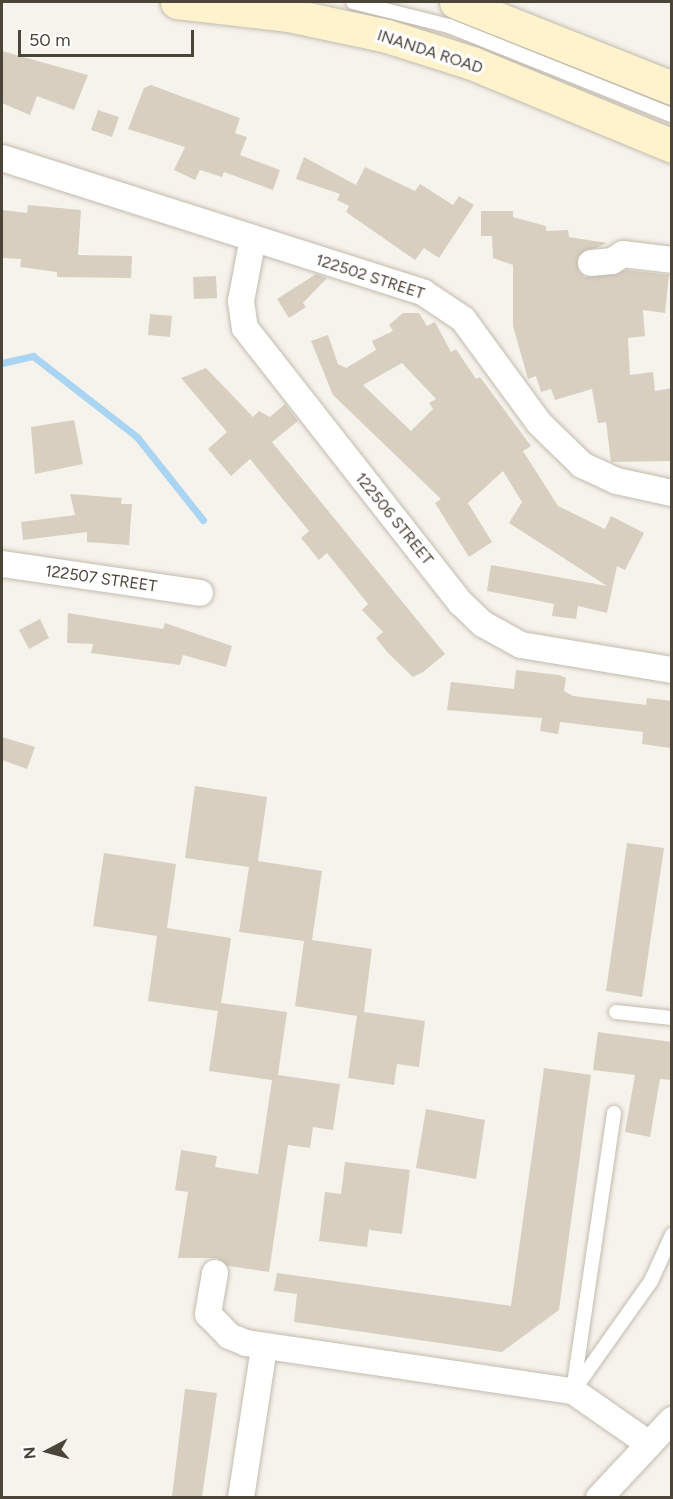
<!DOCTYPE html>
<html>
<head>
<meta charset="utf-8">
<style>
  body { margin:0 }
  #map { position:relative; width:673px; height:1499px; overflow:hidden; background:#f6f3ec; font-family:Figtree,sans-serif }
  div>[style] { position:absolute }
  .stream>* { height:7px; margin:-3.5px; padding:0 3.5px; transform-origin:3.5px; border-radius:3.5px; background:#a9d4f2 }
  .building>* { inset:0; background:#d8cfc1 }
  .roads { filter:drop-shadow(0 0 2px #c2bbae) drop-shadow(0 0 2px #c2bbae) }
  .lane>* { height:14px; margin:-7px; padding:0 7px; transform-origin:7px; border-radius:7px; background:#fff }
  .street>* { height:26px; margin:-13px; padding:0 13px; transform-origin:13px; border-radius:13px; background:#fff }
  .secondary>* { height:33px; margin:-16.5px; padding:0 16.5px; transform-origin:16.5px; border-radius:16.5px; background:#fff3cd }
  span { translate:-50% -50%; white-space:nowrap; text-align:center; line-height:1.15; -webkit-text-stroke:6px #fff; paint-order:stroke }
  .street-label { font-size:16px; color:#4b4439 }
  .frame { position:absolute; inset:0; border:3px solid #4b4439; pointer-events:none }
  .north { position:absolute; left:18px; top:1421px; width:60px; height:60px; -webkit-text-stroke:4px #fff; paint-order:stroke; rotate:264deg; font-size:16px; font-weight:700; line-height:24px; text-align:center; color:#4b4439 }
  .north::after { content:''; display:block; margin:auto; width:21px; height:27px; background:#4b4439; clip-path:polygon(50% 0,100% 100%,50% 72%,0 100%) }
  .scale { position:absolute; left:18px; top:30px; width:176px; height:27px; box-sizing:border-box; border:3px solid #4b4439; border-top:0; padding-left:8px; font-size:18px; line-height:21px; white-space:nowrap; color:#4b4439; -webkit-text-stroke:4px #fff; paint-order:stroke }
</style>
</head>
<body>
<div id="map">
  <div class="stream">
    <i style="left:2px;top:363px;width:32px;rotate:-13deg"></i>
    <i style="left:33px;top:356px;width:132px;rotate:37.9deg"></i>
    <i style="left:137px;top:437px;width:106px;rotate:51.5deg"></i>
  </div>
  <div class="building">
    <i style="clip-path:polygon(2px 51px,88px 75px,74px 110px,37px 96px,30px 115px,2px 103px)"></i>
    <i style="clip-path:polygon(151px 85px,240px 118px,235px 133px,247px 137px,240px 155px,280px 170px,273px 190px,224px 172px,222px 177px,200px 170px,195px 180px,174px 170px,185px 147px,128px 129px,144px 88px)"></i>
    <i style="clip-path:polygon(98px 110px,119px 117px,112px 137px,91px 130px)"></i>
    <i style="clip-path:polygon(304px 157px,356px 185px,365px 167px,415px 191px,420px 184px,453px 205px,459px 196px,474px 205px,439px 258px,424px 248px,415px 260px,346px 212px,349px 206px,337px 200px,340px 194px,296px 179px)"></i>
    <i style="clip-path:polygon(28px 205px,81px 210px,78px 255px,132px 256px,131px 278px,57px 277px,57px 272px,20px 267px,21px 259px,2px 258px,2px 210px,27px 213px)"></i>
    <i style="clip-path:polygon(481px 211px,513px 211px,513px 217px,546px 226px,546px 231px,568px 230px,569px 237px,607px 243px,578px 256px,579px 271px,585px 277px,627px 270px,669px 275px,665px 313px,643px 310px,645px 336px,628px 338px,630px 375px,653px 372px,655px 391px,672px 388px,672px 461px,611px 462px,606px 422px,598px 423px,592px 389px,555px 400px,551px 389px,541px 392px,536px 376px,528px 379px,513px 326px,513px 265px,493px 258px,492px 236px,481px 236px)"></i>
    <i style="clip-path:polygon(316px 274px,327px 278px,303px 303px,306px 307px,289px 318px,277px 299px)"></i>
    <i style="clip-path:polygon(216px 276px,217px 298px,194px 299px,193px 277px)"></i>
    <i style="clip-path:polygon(evenodd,403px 313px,419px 313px,427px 326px,435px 322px,451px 352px,456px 349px,476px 379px,480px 377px,531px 446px,523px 451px,558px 506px,605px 529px,611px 516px,644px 533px,625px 570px,617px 566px,607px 613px,578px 606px,576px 619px,552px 616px,554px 604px,487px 591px,491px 565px,607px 586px,509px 523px,522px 502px,503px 471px,468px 503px,492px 542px,469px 557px,435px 503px,441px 499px,333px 395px,311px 341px,328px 335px,338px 364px,346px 368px,376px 350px,372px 341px,393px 331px,389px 325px,403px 313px,402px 363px,436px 399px,429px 403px,433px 409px,411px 431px,363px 385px,402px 363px)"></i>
    <i style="clip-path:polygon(150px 314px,172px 316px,170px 337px,148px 335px)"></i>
    <i style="clip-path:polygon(206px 368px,253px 417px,259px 411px,270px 417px,285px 404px,298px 421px,272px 442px,445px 654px,423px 672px,413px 677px,388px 653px,376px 638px,383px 632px,362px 610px,368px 604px,327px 553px,319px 560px,301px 538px,309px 531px,250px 459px,231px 476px,208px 449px,227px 432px,181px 378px)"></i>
    <i style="clip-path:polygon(74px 420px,83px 464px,35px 474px,31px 427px)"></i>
    <i style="clip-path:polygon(70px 494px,122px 498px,121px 504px,132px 504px,129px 545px,87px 542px,87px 532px,23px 540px,21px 522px,75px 515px)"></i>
    <i style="clip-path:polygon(68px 613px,163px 629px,165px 623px,232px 646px,226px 667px,183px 655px,180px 665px,91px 653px,93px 644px,67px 643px)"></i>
    <i style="clip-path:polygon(40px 619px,49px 638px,29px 649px,19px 630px)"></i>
    <i style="clip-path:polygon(516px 670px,559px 675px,566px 678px,564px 691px,573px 696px,646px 705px,647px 698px,672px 701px,670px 748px,642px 744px,643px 732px,560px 722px,558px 734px,540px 731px,542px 718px,447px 710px,451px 682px,514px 689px)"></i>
    <i style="clip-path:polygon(2px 737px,35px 747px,27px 769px,2px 760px)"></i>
    <i style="clip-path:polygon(195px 786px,267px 797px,258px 861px,322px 871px,312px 940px,372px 949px,364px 1012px,425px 1021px,419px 1067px,397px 1064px,394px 1085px,348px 1078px,357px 1016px,295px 1006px,304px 941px,239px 932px,249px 867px,185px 858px)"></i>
    <i style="clip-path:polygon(627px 843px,664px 848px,642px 997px,606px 991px)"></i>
    <i style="clip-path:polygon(104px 853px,176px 864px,167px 928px,231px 938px,221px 1003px,287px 1012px,278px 1075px,340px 1084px,333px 1130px,313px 1127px,310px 1148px,288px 1145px,269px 1272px,228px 1266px,217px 1258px,178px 1258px,188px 1192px,175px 1190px,181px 1150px,217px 1156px,215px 1167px,258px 1174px,272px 1080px,209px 1071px,218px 1011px,148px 1001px,157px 936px,93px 926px)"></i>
    <i style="clip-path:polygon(598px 1032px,672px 1042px,672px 1080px,660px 1079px,650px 1137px,625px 1132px,635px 1075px,593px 1070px)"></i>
    <i style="clip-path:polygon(544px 1068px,591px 1075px,559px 1310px,502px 1352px,294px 1322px,297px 1294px,274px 1291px,277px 1273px,511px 1306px)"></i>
    <i style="clip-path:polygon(426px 1109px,485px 1120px,476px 1179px,416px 1168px)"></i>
    <i style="clip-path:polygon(345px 1162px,410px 1170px,402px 1234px,369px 1230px,367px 1247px,319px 1241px,325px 1192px,341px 1194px)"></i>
    <i style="clip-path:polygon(185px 1389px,217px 1393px,202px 1497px,172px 1497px)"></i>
  </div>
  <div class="roads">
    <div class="lane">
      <i style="left:353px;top:2px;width:99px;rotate:14deg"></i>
      <i style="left:449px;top:26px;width:240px;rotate:21.8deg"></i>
      <i style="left:616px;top:1012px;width:56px;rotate:6.1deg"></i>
      <i style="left:576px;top:1387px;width:130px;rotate:-54.7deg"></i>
      <i style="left:651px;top:1281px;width:51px;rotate:-65.5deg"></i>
      <i style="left:573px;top:1391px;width:281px;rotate:-81.6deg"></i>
    </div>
    <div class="street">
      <i style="left:2px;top:158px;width:443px;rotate:17.7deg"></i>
      <i style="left:424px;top:293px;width:47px;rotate:33.7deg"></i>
      <i style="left:463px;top:319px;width:129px;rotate:53.8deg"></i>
      <i style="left:539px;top:423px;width:60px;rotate:44.3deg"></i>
      <i style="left:582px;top:465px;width:38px;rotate:25deg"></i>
      <i style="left:617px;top:481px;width:56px;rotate:12.3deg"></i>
      <i style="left:253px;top:238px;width:64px;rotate:100.8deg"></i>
      <i style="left:241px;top:301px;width:27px;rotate:82deg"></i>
      <i style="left:245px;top:328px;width:350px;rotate:51.9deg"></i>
      <i style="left:461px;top:603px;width:30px;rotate:44deg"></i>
      <i style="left:483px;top:624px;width:43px;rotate:28.9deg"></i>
      <i style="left:521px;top:645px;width:153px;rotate:9.4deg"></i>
      <i style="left:591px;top:263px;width:21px;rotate:-5deg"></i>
      <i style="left:612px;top:261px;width:13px;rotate:-32deg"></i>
      <i style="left:623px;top:254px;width:49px;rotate:7deg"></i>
      <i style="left:2px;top:564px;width:200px;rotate:8.3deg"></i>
      <i style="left:215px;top:1273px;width:42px;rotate:99.7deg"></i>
      <i style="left:208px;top:1314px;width:30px;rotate:46deg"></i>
      <i style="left:229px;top:1336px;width:18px;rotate:22deg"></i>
      <i style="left:246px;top:1343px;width:331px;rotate:8.4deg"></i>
      <i style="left:573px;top:1391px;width:93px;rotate:34.9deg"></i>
      <i style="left:241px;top:1498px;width:153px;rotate:-81.3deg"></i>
      <i style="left:599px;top:1498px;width:107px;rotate:-46.9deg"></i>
    </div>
    <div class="secondary">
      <i style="left:177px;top:2px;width:113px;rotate:6.6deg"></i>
      <i style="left:289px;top:15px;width:100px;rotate:12.1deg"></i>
      <i style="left:387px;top:36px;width:89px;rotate:17.6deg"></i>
      <i style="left:472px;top:63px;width:217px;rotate:22.5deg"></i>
      <i style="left:456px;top:2px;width:232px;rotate:21.7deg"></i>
    </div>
  </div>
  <div class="street-label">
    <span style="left:430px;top:52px;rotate:18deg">INANDA ROAD</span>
    <span style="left:370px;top:277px;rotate:18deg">122502 STREET</span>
    <span style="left:394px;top:519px;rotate:51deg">122506 STREET</span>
    <span style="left:101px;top:579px;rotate:8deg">122507 STREET</span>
  </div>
  <div class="frame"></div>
  <div class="north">N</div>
  <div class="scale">50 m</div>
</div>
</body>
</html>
